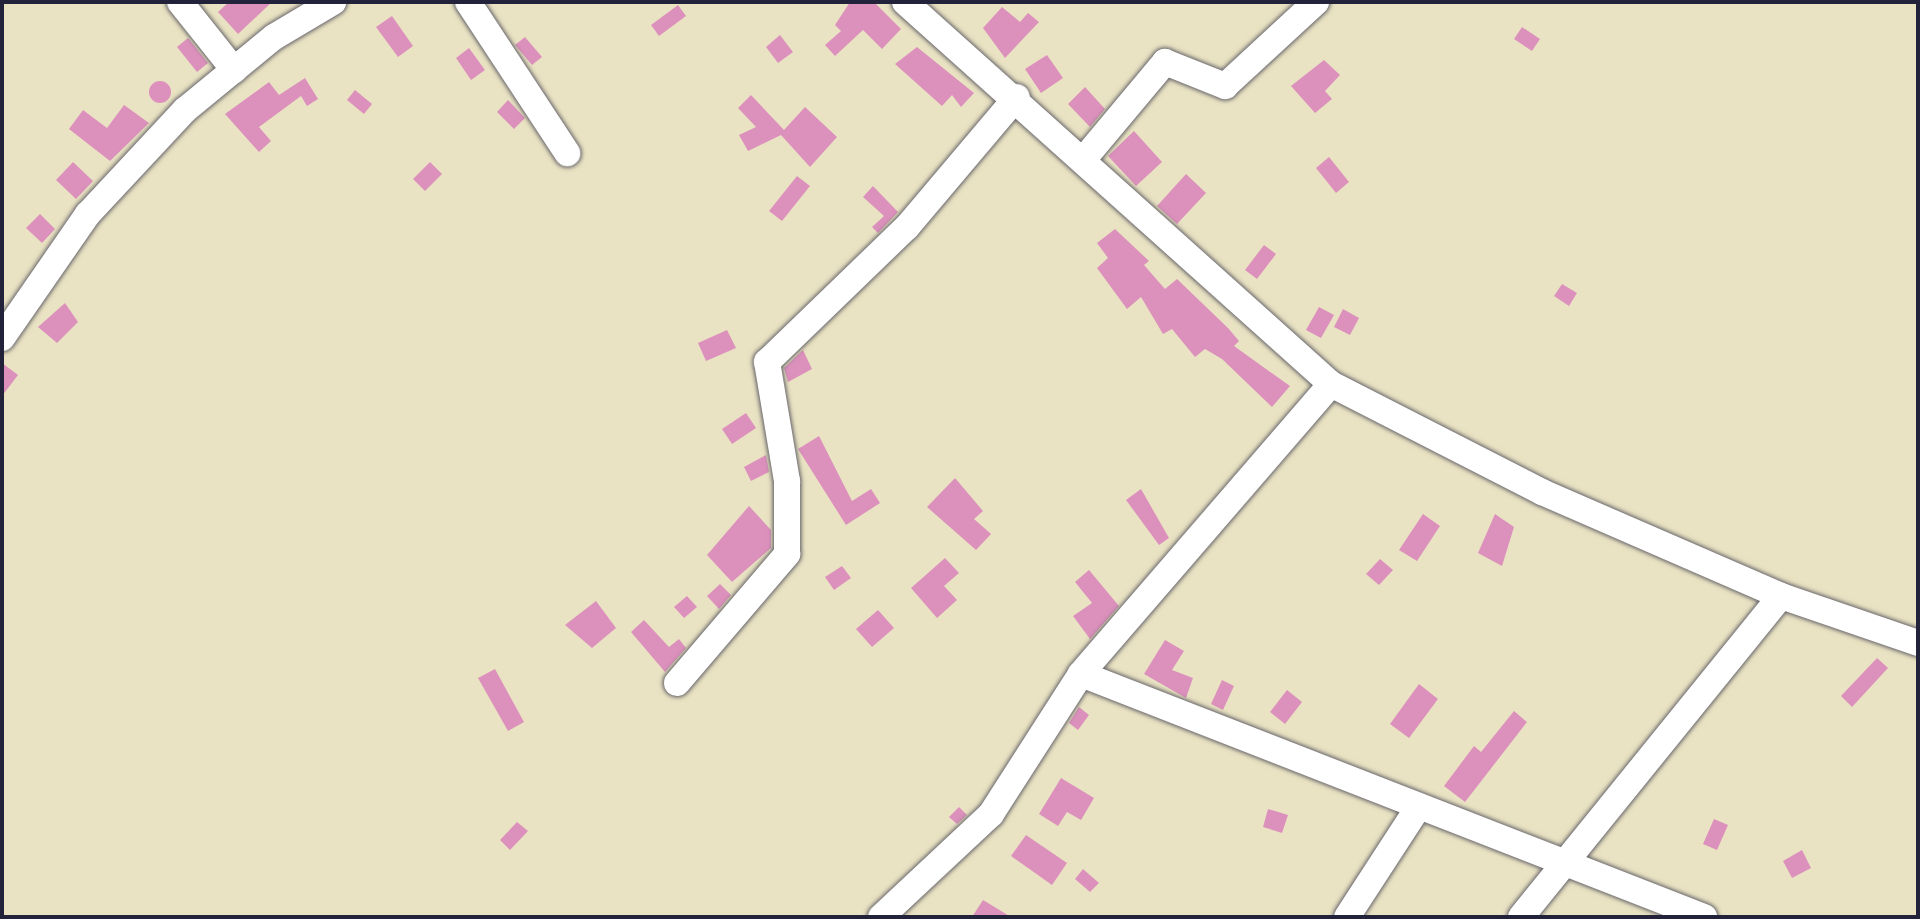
<!DOCTYPE html>
<html>
<head>
<meta charset="utf-8">
<style>
  body { margin:0 }
  #map { position:relative; width:1920px; height:919px; overflow:hidden; background:#eae3c3; font-family:"Shantell Sans",sans-serif }
  div>[style] { position:absolute }
  .building>* { inset:0; background:#dc91bc }
  .round { border-radius:50% }
  .roads { filter:drop-shadow(0 0 2px #68666b) drop-shadow(0 0 2px #68666b) }
  .minor>* { height:26px; margin:-13px; padding:0 13px; transform-origin:13px; border-radius:13px; background:#fff }
  span { translate:-50% -50%; white-space:nowrap; text-align:center; line-height:1.15; -webkit-text-stroke:6px #fbf7ec; paint-order:stroke }
  .frame { position:absolute; inset:0; border:4px solid #22223b; pointer-events:none }
</style>
</head>
<body>
<div id="map">
  <div class="building">
    <i style="clip-path:polygon(229px 2px,272px 2px,238px 34px,218px 12px)"></i>
    <i style="clip-path:polygon(850px 2px,874px 2px,901px 29px,882px 49px,863px 30px,835px 56px,825px 45px,841px 31px,835px 25px)"></i>
    <i style="clip-path:polygon(678px 5px,686px 16px,659px 36px,651px 25px)"></i>
    <i style="clip-path:polygon(1002px 7px,1020px 22px,1028px 13px,1039px 22px,1005px 58px,983px 28px)"></i>
    <i style="clip-path:polygon(392px 16px,413px 46px,398px 57px,376px 27px)"></i>
    <i style="clip-path:polygon(1522px 27px,1540px 39px,1532px 51px,1514px 39px)"></i>
    <i style="clip-path:polygon(780px 35px,793px 52px,778px 63px,766px 47px)"></i>
    <i style="clip-path:polygon(525px 37px,542px 57px,532px 65px,515px 45px)"></i>
    <i style="clip-path:polygon(188px 38px,208px 63px,197px 72px,177px 47px)"></i>
    <i style="clip-path:polygon(917px 47px,974px 93px,961px 107px,952px 95px,942px 106px,895px 64px)"></i>
    <i style="clip-path:polygon(469px 48px,485px 70px,471px 80px,456px 58px)"></i>
    <i style="clip-path:polygon(1047px 55px,1063px 78px,1041px 93px,1025px 69px)"></i>
    <i style="clip-path:polygon(1324px 60px,1340px 75px,1325px 91px,1332px 99px,1315px 113px,1291px 86px)"></i>
    <i style="clip-path:polygon(305px 78px,318px 99px,307px 106px,301px 96px,259px 127px,271px 141px,259px 152px,225px 114px,269px 82px,279px 95px)"></i>
    <i class="round" style="left:149px;top:81px;width:22px;height:22px"></i>
    <i style="clip-path:polygon(1085px 87px,1105px 109px,1090px 127px,1068px 104px)"></i>
    <i style="clip-path:polygon(355px 90px,372px 104px,364px 114px,347px 100px)"></i>
    <i style="clip-path:polygon(751px 95px,784px 130px,805px 107px,837px 137px,810px 167px,781px 135px,748px 151px,739px 135px,756px 127px,738px 108px)"></i>
    <i style="clip-path:polygon(508px 100px,525px 118px,514px 129px,497px 112px)"></i>
    <i style="clip-path:polygon(124px 105px,149px 123px,110px 161px,69px 129px,83px 110px,107px 128px)"></i>
    <i style="clip-path:polygon(1134px 131px,1162px 162px,1136px 186px,1108px 156px)"></i>
    <i style="clip-path:polygon(1329px 157px,1349px 182px,1336px 193px,1316px 168px)"></i>
    <i style="clip-path:polygon(73px 162px,93px 181px,76px 199px,56px 180px)"></i>
    <i style="clip-path:polygon(430px 162px,442px 174px,425px 191px,413px 179px)"></i>
    <i style="clip-path:polygon(1186px 174px,1206px 193px,1177px 224px,1157px 206px)"></i>
    <i style="clip-path:polygon(797px 176px,810px 186px,782px 221px,769px 211px)"></i>
    <i style="clip-path:polygon(873px 186px,898px 212px,878px 233px,872px 227px,884px 216px,863px 197px)"></i>
    <i style="clip-path:polygon(40px 214px,55px 229px,42px 243px,26px 228px)"></i>
    <i style="clip-path:polygon(1115px 229px,1149px 261px,1144px 265px,1165px 289px,1177px 279px,1228px 328px,1239px 341px,1234px 346px,1290px 386px,1272px 407px,1222px 359px,1205px 349px,1195px 357px,1172px 329px,1163px 334px,1141px 297px,1127px 309px,1097px 268px,1108px 258px,1097px 243px)"></i>
    <i style="clip-path:polygon(1264px 245px,1276px 254px,1257px 279px,1245px 270px)"></i>
    <i style="clip-path:polygon(1562px 284px,1577px 293px,1569px 306px,1554px 296px)"></i>
    <i style="clip-path:polygon(65px 303px,78px 322px,57px 343px,38px 327px)"></i>
    <i style="clip-path:polygon(1319px 307px,1334px 315px,1321px 338px,1306px 330px)"></i>
    <i style="clip-path:polygon(1343px 309px,1359px 318px,1350px 335px,1334px 327px)"></i>
    <i style="clip-path:polygon(727px 330px,736px 348px,706px 361px,698px 343px)"></i>
    <i style="clip-path:polygon(803px 350px,812px 369px,788px 382px,784px 368px)"></i>
    <i style="clip-path:polygon(2px 363px,18px 375px,2px 396px)"></i>
    <i style="clip-path:polygon(746px 413px,756px 428px,732px 444px,722px 429px)"></i>
    <i style="clip-path:polygon(819px 436px,852px 501px,871px 489px,880px 503px,846px 525px,798px 449px)"></i>
    <i style="clip-path:polygon(766px 455px,769px 472px,751px 481px,744px 467px)"></i>
    <i style="clip-path:polygon(955px 478px,983px 511px,974px 519px,991px 534px,976px 550px,927px 507px)"></i>
    <i style="clip-path:polygon(1141px 489px,1169px 538px,1159px 545px,1126px 500px)"></i>
    <i style="clip-path:polygon(749px 506px,771px 530px,771px 548px,732px 582px,707px 555px)"></i>
    <i style="clip-path:polygon(1423px 514px,1440px 526px,1417px 561px,1399px 550px)"></i>
    <i style="clip-path:polygon(1495px 514px,1514px 527px,1502px 566px,1478px 553px)"></i>
    <i style="clip-path:polygon(945px 558px,959px 573px,944px 586px,957px 600px,937px 618px,911px 588px)"></i>
    <i style="clip-path:polygon(1380px 559px,1393px 570px,1379px 585px,1366px 574px)"></i>
    <i style="clip-path:polygon(842px 566px,851px 578px,834px 590px,825px 577px)"></i>
    <i style="clip-path:polygon(1089px 570px,1119px 606px,1090px 639px,1073px 616px,1092px 603px,1075px 582px)"></i>
    <i style="clip-path:polygon(720px 584px,731px 595px,719px 609px,707px 596px)"></i>
    <i style="clip-path:polygon(687px 596px,697px 607px,684px 618px,674px 607px)"></i>
    <i style="clip-path:polygon(596px 601px,616px 628px,592px 648px,565px 625px)"></i>
    <i style="clip-path:polygon(878px 610px,894px 628px,872px 647px,856px 629px)"></i>
    <i style="clip-path:polygon(644px 620px,669px 647px,679px 639px,686px 648px,665px 672px,631px 632px)"></i>
    <i style="clip-path:polygon(1165px 640px,1184px 651px,1172px 670px,1193px 678px,1186px 698px,1144px 674px)"></i>
    <i style="clip-path:polygon(1877px 658px,1888px 668px,1852px 707px,1841px 696px)"></i>
    <i style="clip-path:polygon(495px 669px,524px 722px,508px 731px,478px 678px)"></i>
    <i style="clip-path:polygon(1222px 680px,1234px 686px,1223px 710px,1211px 704px)"></i>
    <i style="clip-path:polygon(1419px 684px,1438px 699px,1409px 738px,1390px 724px)"></i>
    <i style="clip-path:polygon(1287px 690px,1302px 702px,1285px 724px,1270px 712px)"></i>
    <i style="clip-path:polygon(1079px 707px,1089px 715px,1078px 730px,1069px 723px)"></i>
    <i style="clip-path:polygon(1514px 711px,1527px 722px,1465px 802px,1444px 786px,1474px 746px,1481px 752px)"></i>
    <i style="clip-path:polygon(1061px 778px,1094px 798px,1081px 820px,1067px 812px,1058px 826px,1039px 814px)"></i>
    <i style="clip-path:polygon(959px 807px,967px 815px,957px 824px,949px 817px)"></i>
    <i style="clip-path:polygon(1268px 809px,1288px 815px,1282px 833px,1263px 827px)"></i>
    <i style="clip-path:polygon(1714px 819px,1728px 825px,1717px 850px,1703px 844px)"></i>
    <i style="clip-path:polygon(517px 822px,528px 831px,510px 850px,500px 840px)"></i>
    <i style="clip-path:polygon(1026px 835px,1067px 863px,1052px 885px,1011px 856px)"></i>
    <i style="clip-path:polygon(1802px 850px,1811px 868px,1792px 878px,1783px 861px)"></i>
    <i style="clip-path:polygon(1083px 869px,1099px 883px,1090px 892px,1075px 879px)"></i>
    <i style="clip-path:polygon(983px 900px,1011px 917px,972px 917px)"></i>
  </div>
  <div class="roads">
    <div class="minor">
      <i style="left:180px;top:2px;width:87px;rotate:51.5deg"></i>
      <i style="left:468px;top:2px;width:181px;rotate:56.7deg"></i>
      <i style="left:905px;top:2px;width:572px;rotate:41.88deg"></i>
      <i style="left:1331px;top:384px;width:237px;rotate:27.1deg"></i>
      <i style="left:1542px;top:492px;width:261px;rotate:23.5deg"></i>
      <i style="left:1781px;top:596px;width:145px;rotate:18.9deg"></i>
      <i style="left:1083px;top:160px;width:128px;rotate:-50.1deg"></i>
      <i style="left:1165px;top:62px;width:65px;rotate:21.8deg"></i>
      <i style="left:1225px;top:86px;width:124px;rotate:-42.7deg"></i>
      <i style="left:2px;top:338px;width:151px;rotate:-55.3deg"></i>
      <i style="left:88px;top:214px;width:142px;rotate:-47deg"></i>
      <i style="left:185px;top:110px;width:115px;rotate:-39.4deg"></i>
      <i style="left:274px;top:37px;width:69px;rotate:-30.7deg"></i>
      <i style="left:1331px;top:384px;width:383px;rotate:130.8deg"></i>
      <i style="left:1081px;top:674px;width:669px;rotate:21.31deg"></i>
      <i style="left:677px;top:683px;width:170px;rotate:-49.5deg"></i>
      <i style="left:787px;top:554px;width:73px;rotate:-90deg"></i>
      <i style="left:787px;top:481px;width:121px;rotate:-99.5deg"></i>
      <i style="left:767px;top:362px;width:194px;rotate:-44deg"></i>
      <i style="left:907px;top:227px;width:170px;rotate:-49.8deg"></i>
      <i style="left:881px;top:917px;width:151px;rotate:-43.1deg"></i>
      <i style="left:991px;top:814px;width:166px;rotate:-57.3deg"></i>
      <i style="left:1347px;top:917px;width:132px;rotate:-57deg"></i>
      <i style="left:1521px;top:917px;width:413px;rotate:-51deg"></i>
    </div>
  </div>
  <div class="frame"></div>
</div>
</body>
</html>
